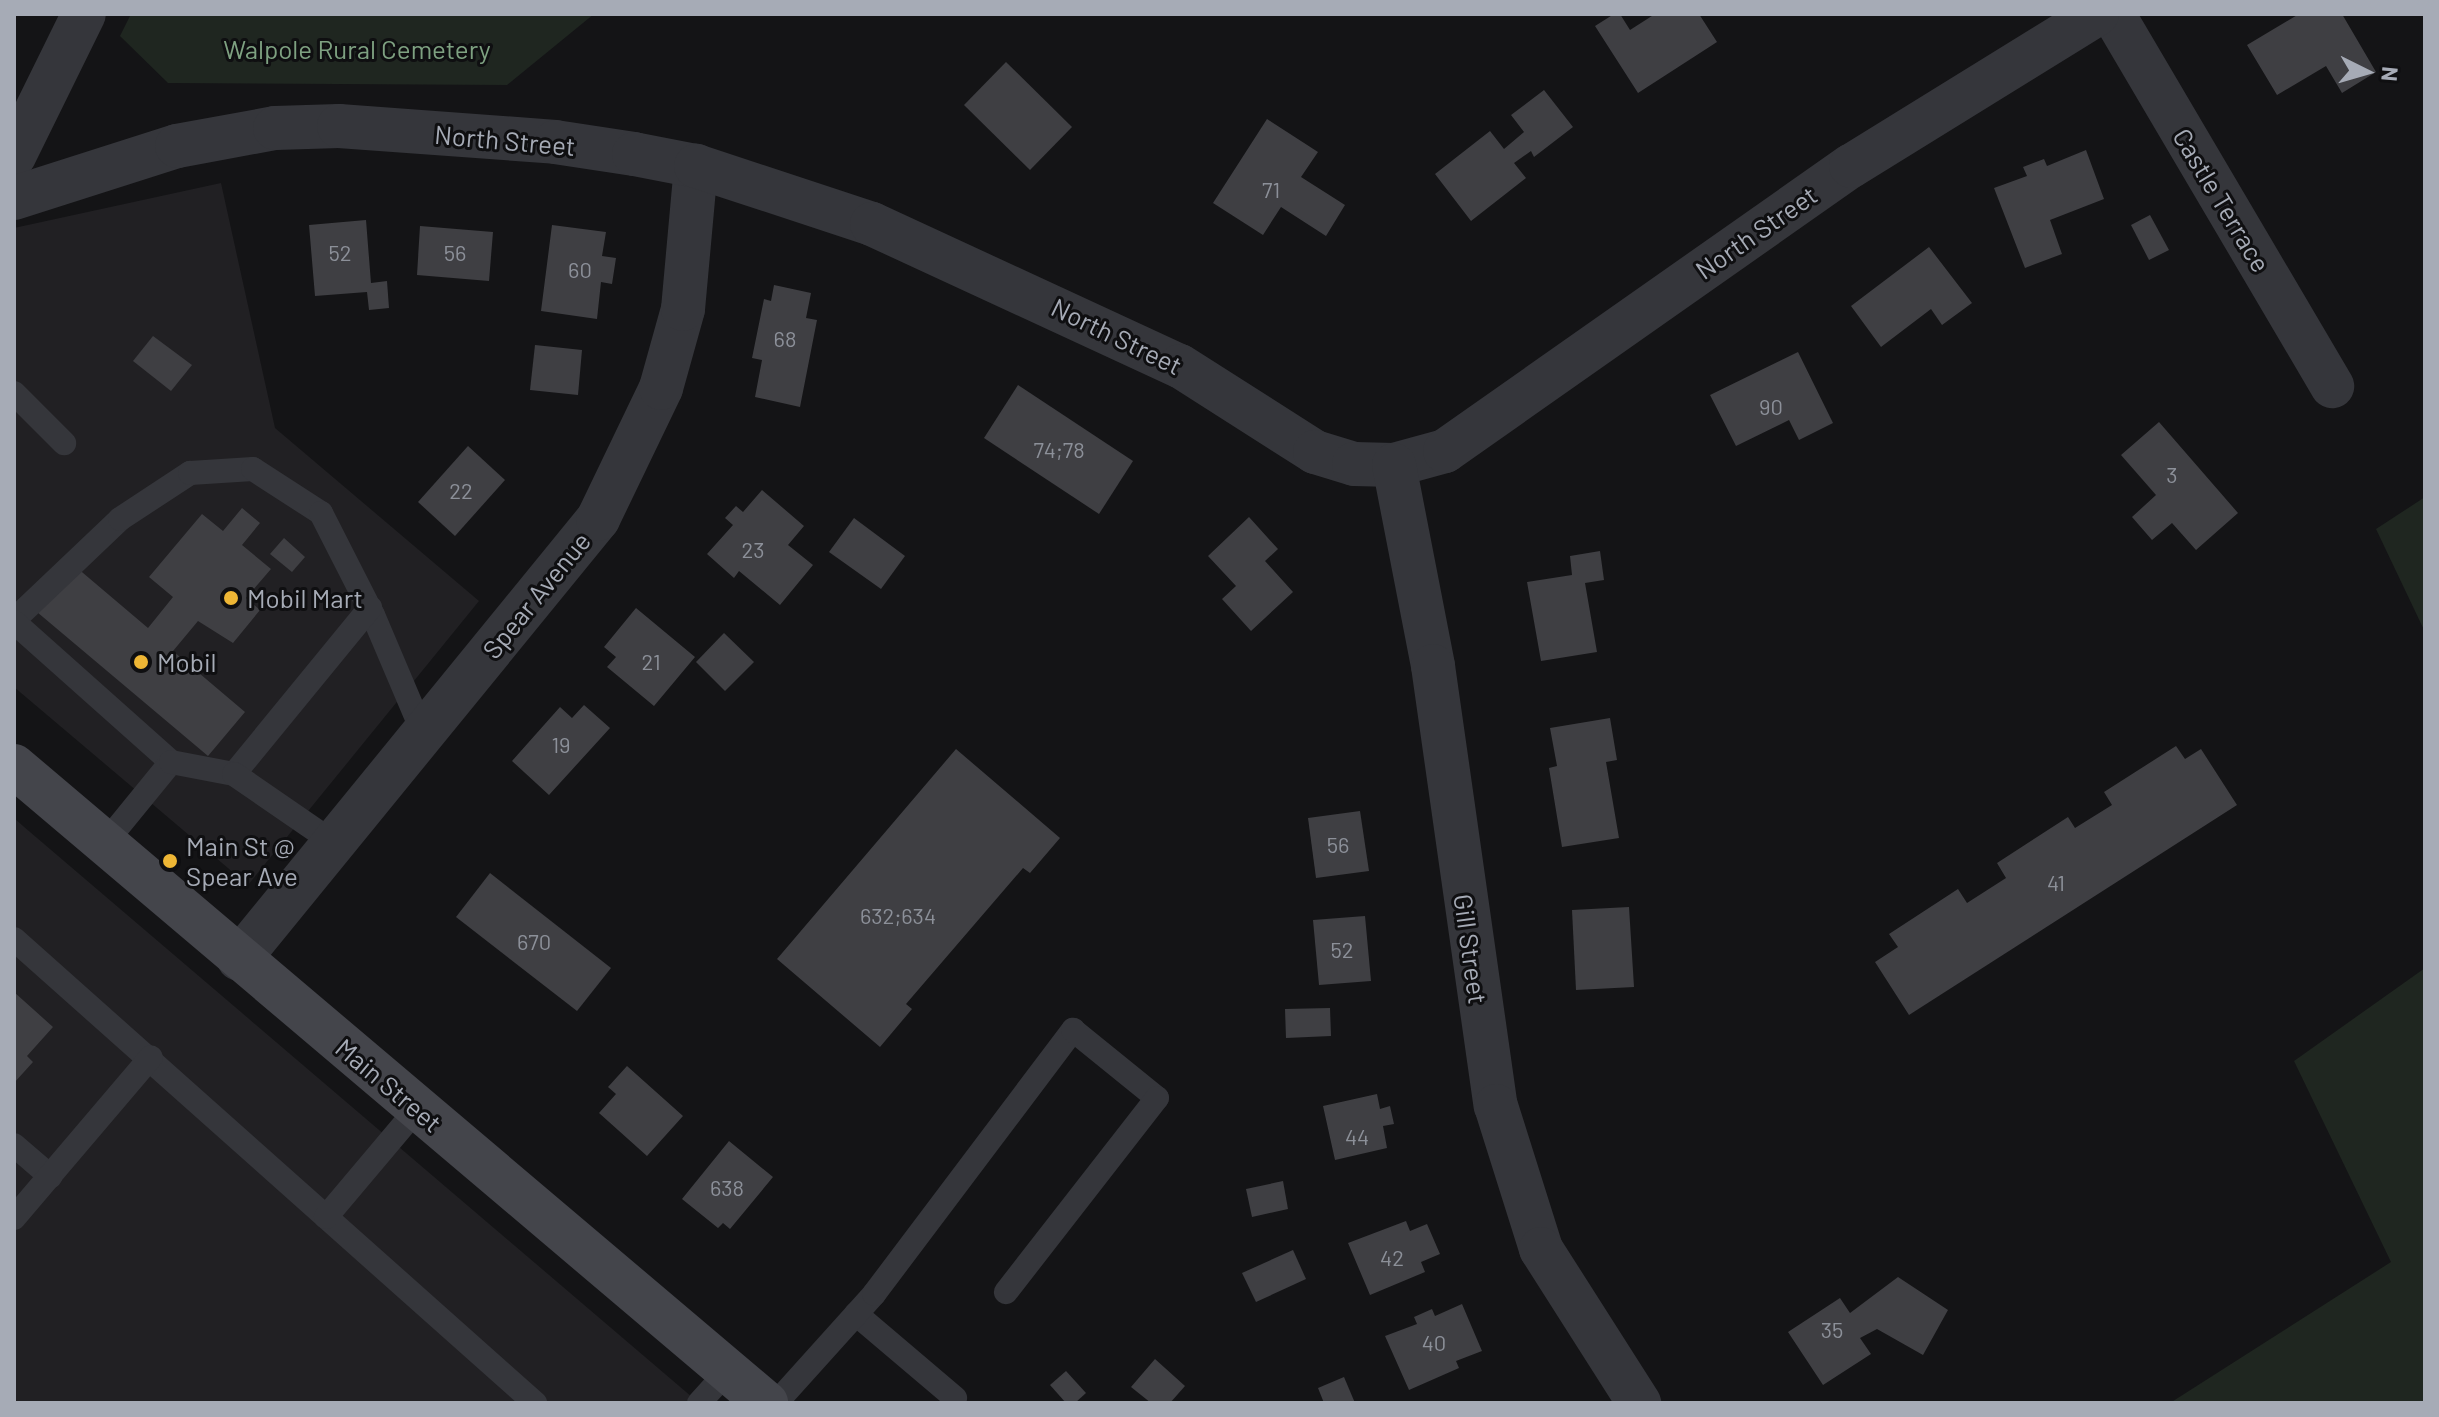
<!DOCTYPE html>
<html>
<head>
<meta charset="utf-8">
<style>
  body { margin:0 }
  #map { position:relative; width:2439px; height:1417px; overflow:hidden; background:#141416; font-family:Barlow,sans-serif }
  div>[style] { position:absolute }
  .built>* { inset:0; background:#212023 }
  .green>* { inset:0; background:#1f2620 }
  .building>* { inset:0; background:#3f3f43 }
  .service>* { height:24px; margin:-12px; padding:0 12px; transform-origin:12px; border-radius:12px; background:#35363b }
  .minor>* { height:44px; margin:-22px; padding:0 22px; transform-origin:22px; border-radius:22px; background:#35363b }
  .tertiary>* { height:44px; margin:-22px; padding:0 22px; transform-origin:22px; border-radius:22px; background:#35363b }
  .secondary>* { height:44px; margin:-22px; padding:0 22px; transform-origin:22px; border-radius:22px; background:#44454b }
  .dots>* { width:22px; height:22px; translate:-50% -50%; box-sizing:border-box; border:4px solid #0f0f11; border-radius:50% }
  span { translate:-50% -50%; white-space:nowrap; text-align:center; line-height:1.15; -webkit-text-stroke:6px #0f0f11; paint-order:stroke }
  .number-label { font-size:22px; color:#8c9099 }
  .number-label span { -webkit-text-stroke-width:0 }
  .park-label { font-size:26px; color:#7ea181 }
  .street-label { font-size:26px; color:#a6abb6 }
  .poi-label { font-size:26px; color:#a6abb6 }
  .left { translate:0 -50%; text-align:left }
  .frame { position:absolute; inset:0; border:16px solid #a6abb6; pointer-events:none }
  .north { position:absolute; left:2327px; top:32px; width:80px; height:80px; -webkit-text-stroke:6px #0f0f11; paint-order:stroke; rotate:95deg; font-size:22px; font-weight:700; line-height:32px; text-align:center; color:#a6abb6 }
  .north::after { content:''; display:block; margin:auto; width:28px; height:36px; background:#a6abb6; clip-path:polygon(50% 0,100% 100%,50% 72%,0 100%) }
</style>
</head>
<body>
<div id="map">
  <div class="built">
    <i style="clip-path:polygon(221px 183px,275px 428px,479px 601px,248px 885px,14px 687px,14px 228px)"></i>
    <i style="clip-path:polygon(14px 818px,23px 826px,699px 1403px,14px 1403px)"></i>
  </div>
  <div class="green">
    <i style="clip-path:polygon(131px 14px,594px 14px,507px 85px,168px 83px,120px 36px)"></i>
    <i style="clip-path:polygon(2425px 497px,2425px 632px,2376px 529px)"></i>
    <i style="clip-path:polygon(2425px 968px,2425px 1403px,2170px 1403px,2391px 1262px,2294px 1061px)"></i>
  </div>
  <div class="building">
    <i style="clip-path:polygon(1614px 14px,1620px 14px,1630px 30px,1655px 14px,1699px 14px,1717px 42px,1638px 93px,1595px 26px)"></i>
    <i style="clip-path:polygon(2299px 14px,2342px 14px,2376px 72px,2342px 93px,2326px 66px,2277px 95px,2247px 45px)"></i>
    <i style="clip-path:polygon(1006px 62px,1072px 127px,1030px 170px,964px 105px)"></i>
    <i style="clip-path:polygon(1544px 90px,1573px 127px,1534px 157px,1531px 151px,1514px 163px,1526px 178px,1471px 221px,1435px 174px,1490px 131px,1504px 149px,1524px 132px,1511px 115px)"></i>
    <i style="clip-path:polygon(1267px 119px,1318px 152px,1301px 177px,1345px 205px,1326px 236px,1281px 207px,1263px 235px,1213px 203px)"></i>
    <i style="clip-path:polygon(2086px 150px,2104px 199px,2050px 220px,2062px 254px,2025px 268px,1994px 188px,2027px 176px,2023px 167px,2044px 159px,2047px 166px)"></i>
    <i style="clip-path:polygon(2150px 215px,2169px 250px,2149px 260px,2131px 225px)"></i>
    <i style="clip-path:polygon(366px 220px,371px 283px,387px 281px,389px 308px,369px 310px,367px 292px,315px 296px,309px 225px)"></i>
    <i style="clip-path:polygon(552px 225px,606px 232px,602px 256px,616px 258px,612px 284px,601px 282px,597px 319px,541px 311px)"></i>
    <i style="clip-path:polygon(420px 226px,493px 232px,489px 281px,417px 275px)"></i>
    <i style="clip-path:polygon(1929px 247px,1972px 303px,1942px 325px,1931px 309px,1881px 347px,1851px 306px)"></i>
    <i style="clip-path:polygon(774px 285px,811px 293px,806px 318px,817px 320px,800px 407px,755px 397px,762px 360px,752px 358px,764px 299px,771px 301px)"></i>
    <i style="clip-path:polygon(153px 336px,192px 365px,171px 391px,133px 361px)"></i>
    <i style="clip-path:polygon(535px 345px,582px 350px,578px 395px,530px 390px)"></i>
    <i style="clip-path:polygon(1798px 352px,1833px 423px,1799px 440px,1789px 420px,1736px 446px,1710px 395px)"></i>
    <i style="clip-path:polygon(1018px 385px,1133px 461px,1099px 514px,984px 438px)"></i>
    <i style="clip-path:polygon(2159px 422px,2238px 513px,2196px 550px,2172px 523px,2152px 540px,2132px 517px,2156px 495px,2121px 455px)"></i>
    <i style="clip-path:polygon(468px 446px,505px 480px,455px 536px,418px 502px)"></i>
    <i style="clip-path:polygon(762px 490px,804px 526px,788px 545px,813px 565px,780px 605px,739px 571px,734px 578px,707px 554px,733px 525px,725px 518px,736px 506px,743px 512px)"></i>
    <i style="clip-path:polygon(242px 508px,260px 523px,242px 545px,271px 569px,246px 598px,260px 610px,233px 643px,198px 621px,173px 651px,245px 712px,208px 756px,37px 612px,76px 567px,148px 628px,173px 597px,149px 577px,202px 514px,223px 531px)"></i>
    <i style="clip-path:polygon(1249px 517px,1278px 549px,1265px 561px,1293px 592px,1251px 631px,1222px 599px,1236px 586px,1208px 556px)"></i>
    <i style="clip-path:polygon(854px 518px,905px 556px,881px 589px,829px 552px)"></i>
    <i style="clip-path:polygon(284px 538px,305px 557px,292px 572px,270px 554px)"></i>
    <i style="clip-path:polygon(1600px 551px,1604px 580px,1585px 583px,1597px 652px,1541px 661px,1527px 582px,1572px 575px,1570px 556px)"></i>
    <i style="clip-path:polygon(636px 608px,695px 657px,654px 706px,607px 667px,616px 657px,604px 647px)"></i>
    <i style="clip-path:polygon(724px 633px,754px 662px,725px 691px,696px 662px)"></i>
    <i style="clip-path:polygon(584px 705px,610px 728px,549px 795px,512px 761px,560px 707px,572px 718px)"></i>
    <i style="clip-path:polygon(1610px 718px,1617px 760px,1606px 762px,1619px 838px,1562px 847px,1549px 768px,1557px 766px,1550px 728px)"></i>
    <i style="clip-path:polygon(2176px 746px,2185px 759px,2201px 749px,2237px 805px,1909px 1015px,1875px 962px,1898px 947px,1889px 934px,1958px 889px,1967px 903px,2006px 878px,1997px 863px,2068px 817px,2075px 828px,2112px 805px,2104px 792px)"></i>
    <i style="clip-path:polygon(956px 749px,1060px 838px,1030px 873px,1023px 868px,906px 1004px,912px 1009px,880px 1047px,777px 959px)"></i>
    <i style="clip-path:polygon(1360px 811px,1369px 871px,1316px 878px,1308px 818px)"></i>
    <i style="clip-path:polygon(490px 873px,611px 968px,577px 1011px,456px 917px)"></i>
    <i style="clip-path:polygon(1629px 907px,1634px 987px,1576px 990px,1572px 910px)"></i>
    <i style="clip-path:polygon(1365px 916px,1371px 981px,1319px 985px,1313px 920px)"></i>
    <i style="clip-path:polygon(14px 992px,53px 1027px,27px 1056px,33px 1062px,14px 1083px)"></i>
    <i style="clip-path:polygon(1330px 1008px,1331px 1036px,1286px 1038px,1285px 1009px)"></i>
    <i style="clip-path:polygon(627px 1066px,683px 1116px,647px 1156px,599px 1113px,616px 1094px,608px 1087px)"></i>
    <i style="clip-path:polygon(1377px 1094px,1380px 1109px,1390px 1106px,1394px 1124px,1383px 1126px,1387px 1148px,1335px 1160px,1323px 1106px)"></i>
    <i style="clip-path:polygon(729px 1141px,773px 1177px,730px 1229px,723px 1223px,718px 1228px,682px 1199px)"></i>
    <i style="clip-path:polygon(1283px 1181px,1288px 1209px,1252px 1217px,1246px 1189px)"></i>
    <i style="clip-path:polygon(1406px 1221px,1410px 1231px,1427px 1224px,1440px 1254px,1421px 1262px,1425px 1272px,1370px 1295px,1348px 1243px)"></i>
    <i style="clip-path:polygon(1293px 1250px,1306px 1279px,1256px 1302px,1242px 1273px)"></i>
    <i style="clip-path:polygon(1898px 1277px,1948px 1310px,1923px 1355px,1877px 1329px,1860px 1338px,1871px 1354px,1823px 1385px,1788px 1332px,1840px 1298px,1850px 1313px)"></i>
    <i style="clip-path:polygon(1462px 1304px,1482px 1351px,1456px 1361px,1459px 1368px,1409px 1390px,1385px 1336px,1417px 1324px,1414px 1317px,1432px 1309px,1435px 1316px)"></i>
    <i style="clip-path:polygon(1155px 1359px,1185px 1386px,1170px 1403px,1151px 1403px,1131px 1387px)"></i>
    <i style="clip-path:polygon(1066px 1371px,1086px 1393px,1075px 1403px,1066px 1403px,1050px 1385px)"></i>
    <i style="clip-path:polygon(1344px 1377px,1355px 1403px,1324px 1403px,1318px 1388px)"></i>
  </div>
  <div class="service">
    <i style="left:14px;top:393px;width:71px;rotate:45deg"></i>
    <i style="left:14px;top:620px;width:146px;rotate:-43.6deg"></i>
    <i style="left:120px;top:519px;width:84px;rotate:-33.3deg"></i>
    <i style="left:190px;top:473px;width:63px;rotate:-3.6deg"></i>
    <i style="left:253px;top:469px;width:81px;rotate:32.9deg"></i>
    <i style="left:321px;top:513px;width:114px;rotate:63deg"></i>
    <i style="left:373px;top:615px;width:128px;rotate:67deg"></i>
    <i style="left:14px;top:622px;width:210px;rotate:41.7deg"></i>
    <i style="left:234px;top:774px;width:215px;rotate:-50.7deg"></i>
    <i style="left:105px;top:843px;width:104px;rotate:-50.8deg"></i>
    <i style="left:171px;top:762px;width:64px;rotate:10.8deg"></i>
    <i style="left:234px;top:774px;width:121px;rotate:34.6deg"></i>
    <i style="left:14px;top:939px;width:698px;rotate:41.69deg"></i>
    <i style="left:14px;top:1145px;width:48px;rotate:40.7deg"></i>
    <i style="left:326px;top:1217px;width:141px;rotate:-49.9deg"></i>
    <i style="left:14px;top:1218px;width:211px;rotate:-49.6deg"></i>
    <i style="left:856px;top:1314px;width:130px;rotate:40.3deg"></i>
    <i style="left:699px;top:1403px;width:43px;rotate:-47.8deg"></i>
    <i style="left:776px;top:1403px;width:147px;rotate:-48deg"></i>
    <i style="left:874px;top:1294px;width:331px;rotate:-53deg"></i>
    <i style="left:1073px;top:1030px;width:108px;rotate:39deg"></i>
    <i style="left:1157px;top:1098px;width:246px;rotate:127.9deg"></i>
  </div>
  <div class="minor">
    <i style="left:2113px;top:14px;width:432px;rotate:59.5deg"></i>
    <i style="left:239px;top:959px;width:568px;rotate:-50.79deg"></i>
    <i style="left:598px;top:519px;width:145px;rotate:-64.3deg"></i>
    <i style="left:661px;top:388px;width:82px;rotate:-74.4deg"></i>
    <i style="left:683px;top:309px;width:144px;rotate:-84.8deg"></i>
  </div>
  <div class="tertiary">
    <i style="left:14px;top:156px;width:158px;rotate:-63.8deg"></i>
    <i style="left:14px;top:198px;width:171px;rotate:-17.7deg"></i>
    <i style="left:177px;top:146px;width:100px;rotate:-10.4deg"></i>
    <i style="left:275px;top:128px;width:64px;rotate:-1.8deg"></i>
    <i style="left:339px;top:126px;width:217px;rotate:4.2deg"></i>
    <i style="left:555px;top:142px;width:80px;rotate:8.6deg"></i>
    <i style="left:634px;top:154px;width:63px;rotate:11deg"></i>
    <i style="left:696px;top:166px;width:185px;rotate:18.2deg"></i>
    <i style="left:872px;top:224px;width:339px;rotate:24.8deg"></i>
    <i style="left:1180px;top:366px;width:160px;rotate:32.5deg"></i>
    <i style="left:1315px;top:452px;width:41px;rotate:17.1deg"></i>
    <i style="left:1354px;top:464px;width:40px;rotate:1.4deg"></i>
    <i style="left:1394px;top:465px;width:53px;rotate:-15.4deg"></i>
    <i style="left:1445px;top:451px;width:496px;rotate:-35.1deg"></i>
    <i style="left:1851px;top:166px;width:289px;rotate:-31.7deg"></i>
    <i style="left:1394px;top:465px;width:205px;rotate:79deg"></i>
    <i style="left:1433px;top:666px;width:444px;rotate:81.9deg"></i>
    <i style="left:1496px;top:1106px;width:150px;rotate:72.5deg"></i>
    <i style="left:1541px;top:1249px;width:183px;rotate:57.5deg"></i>
  </div>
  <div class="secondary">
    <i style="left:14px;top:766px;width:986px;rotate:40.27deg"></i>
  </div>
  <div class="dots">
    <i style="left:231px;top:598px;background:#eeb635"></i>
    <i style="left:141px;top:662px;background:#eeb635"></i>
    <i style="left:170px;top:861px;background:#eeb635"></i>
  </div>
  <div class="number-label">
    <span style="left:1271px;top:190px">71</span>
    <span style="left:340px;top:253px">52</span>
    <span style="left:455px;top:253px">56</span>
    <span style="left:580px;top:270px">60</span>
    <span style="left:785px;top:339px">68</span>
    <span style="left:1771px;top:407px">90</span>
    <span style="left:1059px;top:450px">74;78</span>
    <span style="left:2172px;top:475px">3</span>
    <span style="left:461px;top:491px">22</span>
    <span style="left:753px;top:550px">23</span>
    <span style="left:651px;top:662px">21</span>
    <span style="left:561px;top:745px">19</span>
    <span style="left:1338px;top:845px">56</span>
    <span style="left:2056px;top:883px">41</span>
    <span style="left:898px;top:916px">632;634</span>
    <span style="left:534px;top:942px">670</span>
    <span style="left:1342px;top:950px">52</span>
    <span style="left:1357px;top:1137px">44</span>
    <span style="left:727px;top:1188px">638</span>
    <span style="left:1392px;top:1258px">42</span>
    <span style="left:1832px;top:1330px">35</span>
    <span style="left:1434px;top:1343px">40</span>
  </div>
  <div class="park-label">
    <span style="left:357px;top:49px">Walpole Rural Cemetery</span>
  </div>
  <div class="street-label">
    <span style="left:505px;top:140px;rotate:5deg">North Street</span>
    <span style="left:2222px;top:200px;rotate:59deg">Castle Terrace</span>
    <span style="left:1756px;top:232px;rotate:-35deg">North Street</span>
    <span style="left:1117px;top:336px;rotate:26deg">North Street</span>
    <span style="left:536px;top:595px;rotate:-51deg">Spear Avenue</span>
    <span style="left:1471px;top:949px;rotate:82deg">Gill Street</span>
    <span style="left:389px;top:1085px;rotate:40deg">Main Street</span>
  </div>
  <div class="poi-label">
    <span class="left" style="left:247px;top:598px">Mobil Mart</span>
    <span class="left" style="left:157px;top:662px">Mobil</span>
    <span class="left" style="left:186px;top:861px">Main St @<br>Spear Ave</span>
  </div>
  <div class="frame"></div>
  <div class="north">N</div>
</div>
</body>
</html>
